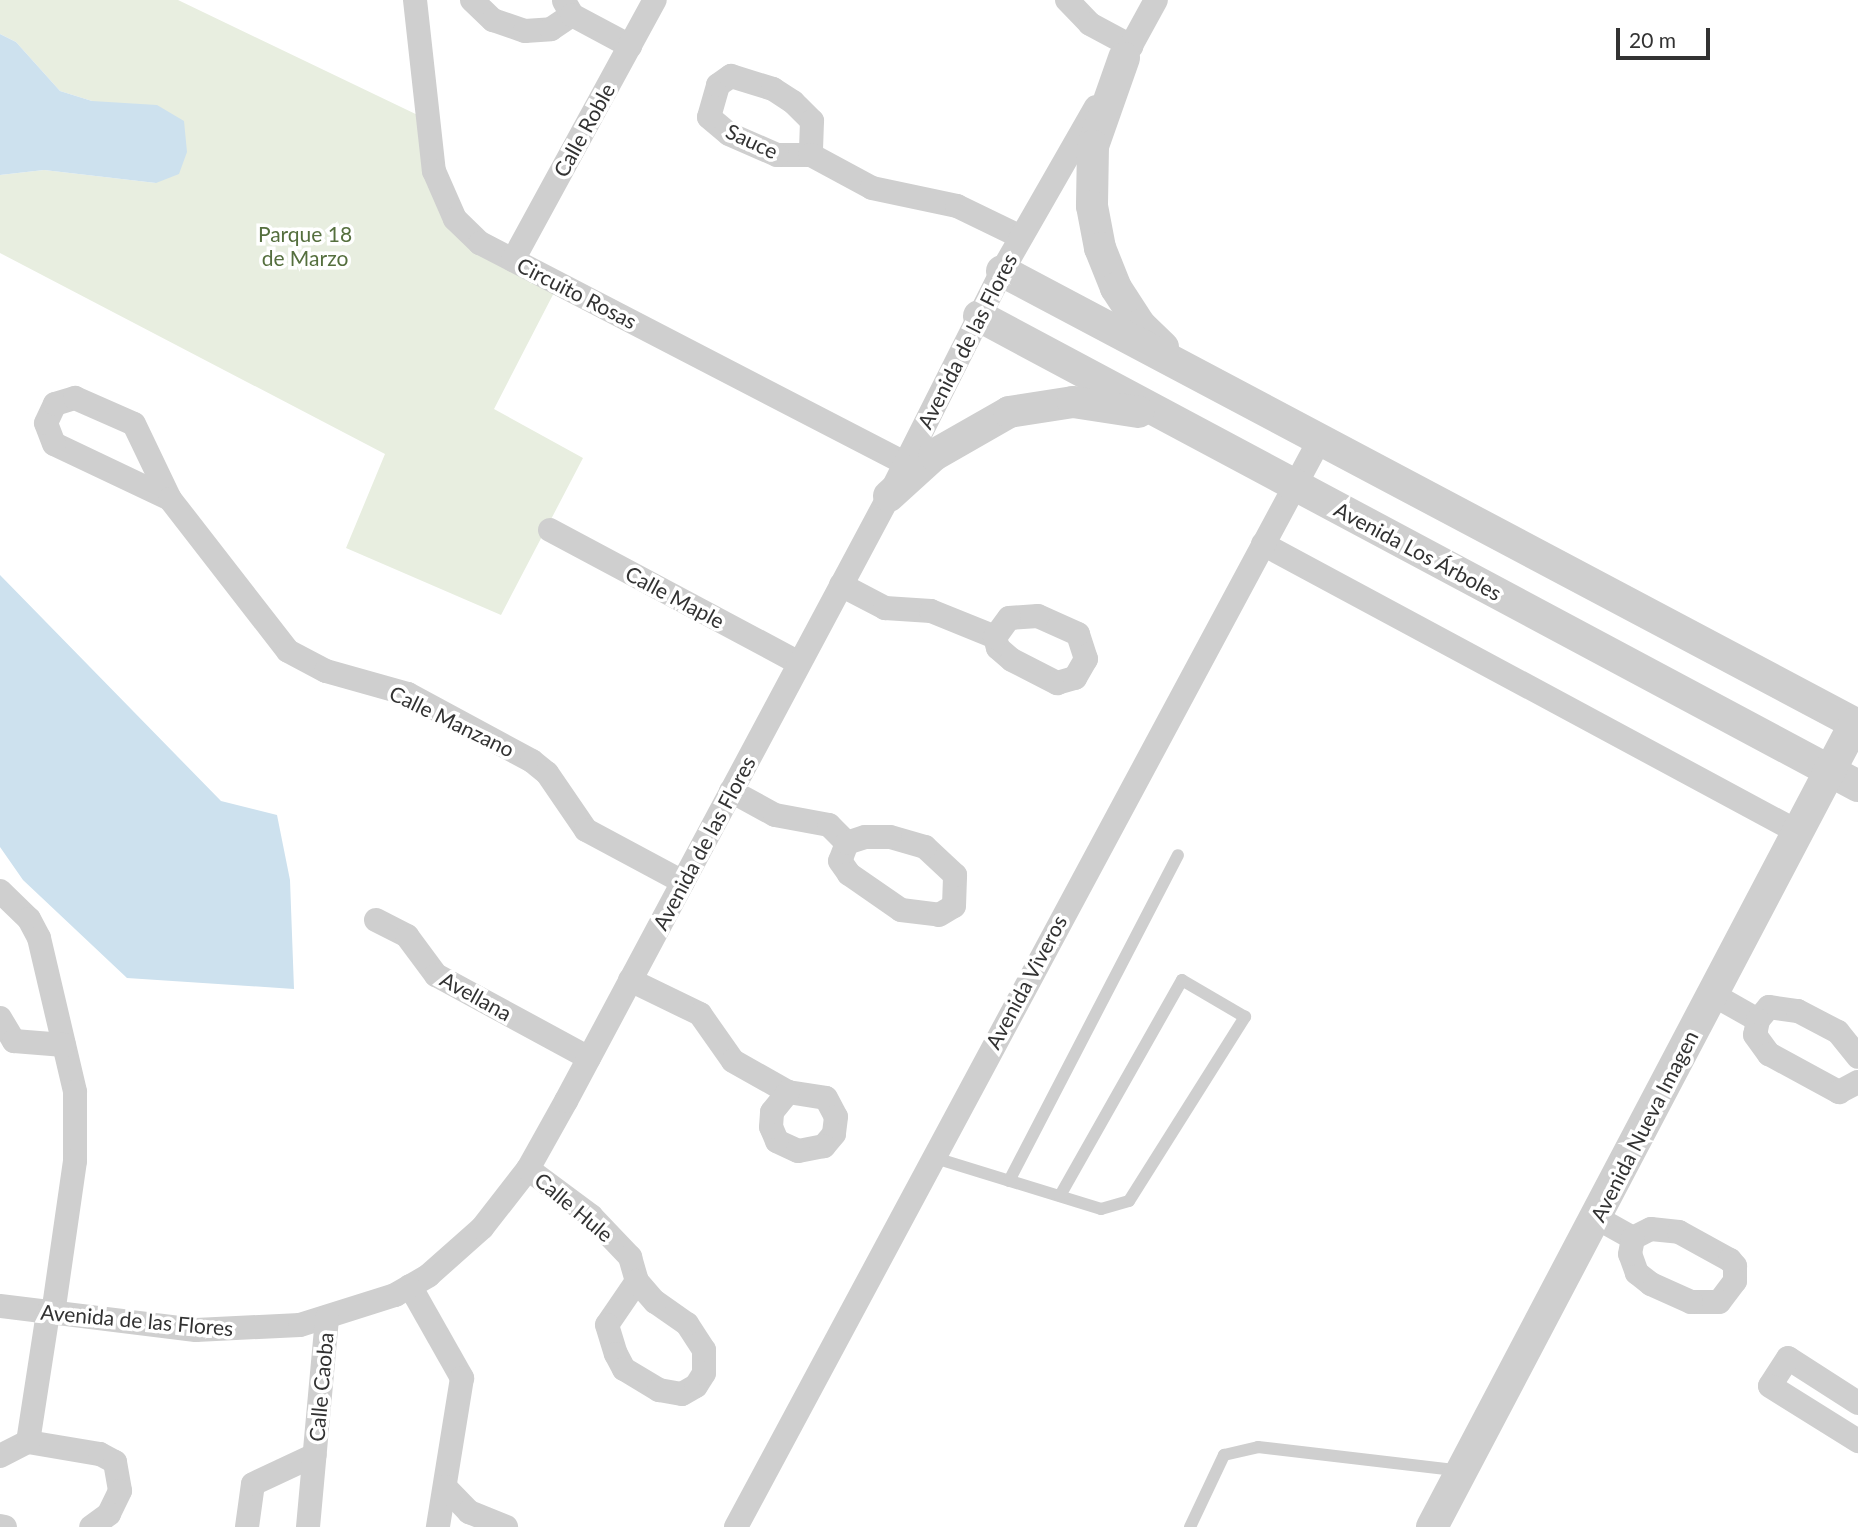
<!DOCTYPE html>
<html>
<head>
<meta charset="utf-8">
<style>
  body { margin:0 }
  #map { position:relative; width:1858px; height:1527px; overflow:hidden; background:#fff; font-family:Lato,sans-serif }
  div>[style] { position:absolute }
  .green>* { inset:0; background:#e8eee0 }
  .water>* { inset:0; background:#cde1ee }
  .service>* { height:12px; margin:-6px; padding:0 6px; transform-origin:6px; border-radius:6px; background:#cfcfcf }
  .minor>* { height:24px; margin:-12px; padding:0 12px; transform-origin:12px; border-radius:12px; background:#cfcfcf }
  .tertiary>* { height:32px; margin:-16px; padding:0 16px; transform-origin:16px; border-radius:16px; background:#cfcfcf }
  span { translate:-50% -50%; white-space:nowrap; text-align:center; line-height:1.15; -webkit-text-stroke:7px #fff; paint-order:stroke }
  .street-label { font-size:21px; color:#323232 }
  .park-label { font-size:21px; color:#556f3e }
  .scale { position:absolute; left:1616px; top:28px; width:94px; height:32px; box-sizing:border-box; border:4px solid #323232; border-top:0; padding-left:9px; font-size:21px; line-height:24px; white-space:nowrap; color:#323232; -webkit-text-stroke:5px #fff; paint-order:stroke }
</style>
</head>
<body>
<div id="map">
  <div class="green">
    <i style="clip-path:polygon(0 0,178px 0,426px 119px,455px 219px,559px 283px,494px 409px,583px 458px,501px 615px,346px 548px,385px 454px,0 253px,0 175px,44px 170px,156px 183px,92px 101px,60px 91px,16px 42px,0 34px)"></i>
  </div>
  <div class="water">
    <i style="clip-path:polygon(0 34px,16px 42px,60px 91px,92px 101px,157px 105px,184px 121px,187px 152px,179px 174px,156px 183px,44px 170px,0 175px)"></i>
    <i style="clip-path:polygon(0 575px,221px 801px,277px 815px,290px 880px,294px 989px,127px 978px,23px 880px,0 847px)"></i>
  </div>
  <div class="service">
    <i style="left:932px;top:1157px;width:177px;rotate:17.1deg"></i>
    <i style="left:1101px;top:1209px;width:29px;rotate:-16deg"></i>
    <i style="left:1129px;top:1201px;width:218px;rotate:-57.8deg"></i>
    <i style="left:1245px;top:1017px;width:73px;rotate:-149.6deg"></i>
    <i style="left:1182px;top:980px;width:248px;rotate:119.5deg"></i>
    <i style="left:1009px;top:1181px;width:367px;rotate:-62.6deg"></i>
    <i style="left:1190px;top:1527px;width:80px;rotate:-64.7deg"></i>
    <i style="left:1224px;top:1455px;width:35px;rotate:-13deg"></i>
    <i style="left:1258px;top:1447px;width:204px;rotate:6.7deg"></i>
  </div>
  <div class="minor">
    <i style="left:415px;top:0;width:172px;rotate:83.7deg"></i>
    <i style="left:434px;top:171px;width:52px;rotate:66.4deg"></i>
    <i style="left:455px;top:219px;width:35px;rotate:44deg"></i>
    <i style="left:480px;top:243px;width:479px;rotate:27.4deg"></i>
    <i style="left:472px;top:0;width:29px;rotate:44deg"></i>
    <i style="left:493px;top:20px;width:34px;rotate:19deg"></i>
    <i style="left:525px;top:31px;width:26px;rotate:-4deg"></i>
    <i style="left:551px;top:29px;width:25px;rotate:-34deg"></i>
    <i style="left:1067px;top:0;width:33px;rotate:46deg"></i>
    <i style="left:1090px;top:24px;width:47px;rotate:28.2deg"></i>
    <i style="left:564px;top:1px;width:16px;rotate:60deg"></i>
    <i style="left:572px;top:15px;width:66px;rotate:28.1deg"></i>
    <i style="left:1116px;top:73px;width:83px;rotate:-61.3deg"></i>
    <i style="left:811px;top:155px;width:34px;rotate:180deg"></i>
    <i style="left:777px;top:155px;width:52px;rotate:-156.4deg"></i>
    <i style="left:729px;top:134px;width:26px;rotate:-140deg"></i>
    <i style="left:709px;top:117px;width:33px;rotate:-74deg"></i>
    <i style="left:718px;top:85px;width:16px;rotate:-35deg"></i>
    <i style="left:731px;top:76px;width:44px;rotate:17.2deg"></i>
    <i style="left:773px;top:89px;width:24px;rotate:33deg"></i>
    <i style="left:793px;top:102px;width:27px;rotate:45deg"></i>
    <i style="left:812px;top:121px;width:34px;rotate:92deg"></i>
    <i style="left:811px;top:155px;width:69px;rotate:28.4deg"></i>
    <i style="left:872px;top:188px;width:87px;rotate:12deg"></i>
    <i style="left:957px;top:206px;width:71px;rotate:25.8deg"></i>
    <i style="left:513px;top:260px;width:296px;rotate:-61.4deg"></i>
    <i style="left:170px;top:499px;width:128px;rotate:-154.6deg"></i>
    <i style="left:54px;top:444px;width:22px;rotate:-111deg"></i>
    <i style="left:46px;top:423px;width:21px;rotate:-65deg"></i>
    <i style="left:55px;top:404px;width:21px;rotate:-17deg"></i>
    <i style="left:75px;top:398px;width:64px;rotate:23.8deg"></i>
    <i style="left:134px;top:424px;width:83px;rotate:64.4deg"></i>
    <i style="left:170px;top:499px;width:192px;rotate:52.2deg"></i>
    <i style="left:288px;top:651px;width:43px;rotate:27.8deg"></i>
    <i style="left:326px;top:671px;width:85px;rotate:15.7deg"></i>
    <i style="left:408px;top:694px;width:141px;rotate:28.4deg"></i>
    <i style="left:532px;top:761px;width:19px;rotate:39deg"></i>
    <i style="left:547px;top:773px;width:69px;rotate:55.6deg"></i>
    <i style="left:586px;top:830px;width:110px;rotate:28.2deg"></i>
    <i style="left:550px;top:530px;width:282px;rotate:28.1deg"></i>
    <i style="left:1263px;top:544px;width:608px;rotate:28.29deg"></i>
    <i style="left:841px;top:585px;width:50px;rotate:27.6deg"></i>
    <i style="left:885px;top:608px;width:46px;rotate:3.7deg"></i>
    <i style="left:931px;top:611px;width:69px;rotate:22.1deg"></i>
    <i style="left:995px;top:637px;width:11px;rotate:75deg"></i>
    <i style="left:998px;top:648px;width:18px;rotate:41deg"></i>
    <i style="left:1012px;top:660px;width:51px;rotate:27.1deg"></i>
    <i style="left:1057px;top:683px;width:19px;rotate:-16deg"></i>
    <i style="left:1075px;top:678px;width:22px;rotate:-60deg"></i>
    <i style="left:1086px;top:659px;width:26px;rotate:-108deg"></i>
    <i style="left:1078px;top:634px;width:44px;rotate:-155.8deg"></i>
    <i style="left:1038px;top:616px;width:29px;rotate:176deg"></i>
    <i style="left:1009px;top:618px;width:24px;rotate:126deg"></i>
    <i style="left:731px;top:791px;width:50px;rotate:28.6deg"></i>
    <i style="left:775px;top:815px;width:55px;rotate:10.5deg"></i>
    <i style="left:829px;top:825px;width:25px;rotate:45deg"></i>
    <i style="left:847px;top:843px;width:19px;rotate:111deg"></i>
    <i style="left:840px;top:861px;width:16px;rotate:55deg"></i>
    <i style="left:849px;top:874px;width:63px;rotate:34.7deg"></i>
    <i style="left:901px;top:910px;width:38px;rotate:7deg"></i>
    <i style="left:939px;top:915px;width:17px;rotate:-31deg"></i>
    <i style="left:954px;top:906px;width:31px;rotate:-88deg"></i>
    <i style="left:955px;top:875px;width:41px;rotate:-137deg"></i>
    <i style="left:925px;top:847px;width:36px;rotate:-164deg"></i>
    <i style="left:890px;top:837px;width:25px;rotate:180deg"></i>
    <i style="left:865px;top:837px;width:19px;rotate:162deg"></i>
    <i style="left:0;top:891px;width:40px;rotate:44deg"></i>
    <i style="left:29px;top:919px;width:21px;rotate:62deg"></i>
    <i style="left:39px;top:938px;width:158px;rotate:76.8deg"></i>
    <i style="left:75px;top:1092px;width:69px;rotate:90deg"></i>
    <i style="left:75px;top:1161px;width:154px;rotate:98.2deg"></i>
    <i style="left:376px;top:920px;width:35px;rotate:27deg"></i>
    <i style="left:407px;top:936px;width:49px;rotate:53.4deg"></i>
    <i style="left:436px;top:975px;width:174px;rotate:28.5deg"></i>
    <i style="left:630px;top:980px;width:78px;rotate:25.9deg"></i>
    <i style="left:700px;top:1014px;width:57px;rotate:54.9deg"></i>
    <i style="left:733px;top:1061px;width:63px;rotate:29.4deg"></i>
    <i style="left:788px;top:1092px;width:38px;rotate:9deg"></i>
    <i style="left:826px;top:1098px;width:21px;rotate:62deg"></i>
    <i style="left:836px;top:1117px;width:17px;rotate:97deg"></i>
    <i style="left:834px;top:1134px;width:16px;rotate:130deg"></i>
    <i style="left:824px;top:1146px;width:26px;rotate:169deg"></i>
    <i style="left:798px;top:1151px;width:23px;rotate:-155deg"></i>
    <i style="left:777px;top:1141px;width:15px;rotate:-113deg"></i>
    <i style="left:771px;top:1127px;width:15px;rotate:-86deg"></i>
    <i style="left:772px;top:1112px;width:26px;rotate:-51deg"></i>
    <i style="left:1712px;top:994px;width:53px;rotate:29.5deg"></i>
    <i style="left:1758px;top:1020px;width:17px;rotate:-50deg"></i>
    <i style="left:1769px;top:1007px;width:29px;rotate:8deg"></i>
    <i style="left:1798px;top:1011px;width:45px;rotate:27.7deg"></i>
    <i style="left:1838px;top:1032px;width:32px;rotate:51deg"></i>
    <i style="left:0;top:1018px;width:27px;rotate:59deg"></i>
    <i style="left:14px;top:1041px;width:50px;rotate:4.6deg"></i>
    <i style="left:1758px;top:1020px;width:15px;rotate:101deg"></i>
    <i style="left:1755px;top:1035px;width:24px;rotate:54deg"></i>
    <i style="left:1769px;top:1054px;width:80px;rotate:28.5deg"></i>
    <i style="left:1839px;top:1092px;width:21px;rotate:-28deg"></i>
    <i style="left:528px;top:1169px;width:79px;rotate:36.7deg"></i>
    <i style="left:591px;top:1216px;width:57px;rotate:46.4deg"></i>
    <i style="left:630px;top:1257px;width:25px;rotate:74deg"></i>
    <i style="left:637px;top:1281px;width:53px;rotate:124.3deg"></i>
    <i style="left:607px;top:1325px;width:30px;rotate:73deg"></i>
    <i style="left:616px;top:1354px;width:17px;rotate:62deg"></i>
    <i style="left:624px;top:1369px;width:41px;rotate:31deg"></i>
    <i style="left:659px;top:1390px;width:23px;rotate:10deg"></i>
    <i style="left:682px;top:1394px;width:16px;rotate:-30deg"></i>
    <i style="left:696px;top:1386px;width:15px;rotate:-58deg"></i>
    <i style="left:704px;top:1373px;width:23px;rotate:-90deg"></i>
    <i style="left:704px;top:1350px;width:31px;rotate:-123deg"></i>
    <i style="left:687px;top:1324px;width:39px;rotate:-145deg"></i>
    <i style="left:655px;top:1302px;width:28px;rotate:-131deg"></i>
    <i style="left:1597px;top:1218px;width:41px;rotate:29.1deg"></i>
    <i style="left:1633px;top:1238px;width:20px;rotate:-27deg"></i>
    <i style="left:1651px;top:1229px;width:28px;rotate:6deg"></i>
    <i style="left:1679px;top:1232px;width:58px;rotate:28.8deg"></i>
    <i style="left:1730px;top:1260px;width:8px;rotate:50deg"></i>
    <i style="left:1735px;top:1266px;width:15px;rotate:90deg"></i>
    <i style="left:1735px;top:1281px;width:26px;rotate:127deg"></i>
    <i style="left:1719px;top:1302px;width:28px;rotate:180deg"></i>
    <i style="left:1691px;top:1302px;width:44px;rotate:-155.8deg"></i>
    <i style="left:1651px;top:1284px;width:18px;rotate:-142deg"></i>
    <i style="left:1637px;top:1273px;width:20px;rotate:-110deg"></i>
    <i style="left:1630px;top:1254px;width:16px;rotate:-79deg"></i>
    <i style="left:410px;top:1286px;width:106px;rotate:60.5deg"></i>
    <i style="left:462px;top:1378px;width:151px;rotate:99.2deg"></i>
    <i style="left:0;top:1306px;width:197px;rotate:7deg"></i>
    <i style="left:196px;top:1330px;width:104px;rotate:-2.8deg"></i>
    <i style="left:300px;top:1325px;width:100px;rotate:-17.5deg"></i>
    <i style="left:395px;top:1295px;width:39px;rotate:-30deg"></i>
    <i style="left:429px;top:1275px;width:71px;rotate:-41.6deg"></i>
    <i style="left:482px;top:1228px;width:75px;rotate:-52.1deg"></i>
    <i style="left:528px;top:1169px;width:78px;rotate:-60.8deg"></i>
    <i style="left:566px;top:1101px;width:686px;rotate:-61.9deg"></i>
    <i style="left:889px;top:496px;width:252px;rotate:-63.3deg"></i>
    <i style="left:1002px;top:271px;width:189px;rotate:-60.2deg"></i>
    <i style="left:1858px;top:1403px;width:83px;rotate:-147.3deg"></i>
    <i style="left:1788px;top:1358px;width:33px;rotate:123deg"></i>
    <i style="left:1770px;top:1386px;width:104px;rotate:32deg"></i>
    <i style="left:28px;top:1442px;width:73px;rotate:9.5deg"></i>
    <i style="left:100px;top:1454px;width:17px;rotate:28deg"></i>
    <i style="left:115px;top:1462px;width:29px;rotate:80deg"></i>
    <i style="left:120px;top:1491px;width:25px;rotate:116deg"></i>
    <i style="left:109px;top:1514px;width:22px;rotate:144deg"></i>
    <i style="left:0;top:1456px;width:31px;rotate:-27deg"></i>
    <i style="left:28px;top:1442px;width:131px;rotate:-81.2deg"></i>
    <i style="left:445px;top:1487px;width:35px;rotate:46deg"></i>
    <i style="left:469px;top:1512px;width:40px;rotate:22deg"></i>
    <i style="left:0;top:1526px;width:5px;rotate:11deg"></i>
    <i style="left:247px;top:1527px;width:43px;rotate:-82.1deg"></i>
    <i style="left:253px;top:1484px;width:68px;rotate:-25.1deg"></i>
    <i style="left:308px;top:1527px;width:210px;rotate:-84.8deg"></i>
    <i style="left:736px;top:1527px;width:1235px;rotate:-61.77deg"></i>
  </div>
  <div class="tertiary">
    <i style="left:1124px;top:58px;width:93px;rotate:109.4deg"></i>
    <i style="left:1093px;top:146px;width:60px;rotate:91deg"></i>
    <i style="left:1092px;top:206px;width:43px;rotate:79.2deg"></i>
    <i style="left:1100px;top:248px;width:43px;rotate:68.2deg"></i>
    <i style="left:1116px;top:288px;width:44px;rotate:57deg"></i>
    <i style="left:1140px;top:325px;width:32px;rotate:44deg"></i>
    <i style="left:1002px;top:271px;width:969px;rotate:27.94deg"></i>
    <i style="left:979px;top:316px;width:997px;rotate:28.13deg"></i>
    <i style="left:889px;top:496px;width:61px;rotate:-42.3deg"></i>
    <i style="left:934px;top:455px;width:86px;rotate:-29.8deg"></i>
    <i style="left:1009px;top:412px;width:65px;rotate:-8.9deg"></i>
    <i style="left:1073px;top:402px;width:66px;rotate:8.7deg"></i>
    <i style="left:1432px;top:1527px;width:908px;rotate:-62.25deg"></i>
  </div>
  <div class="street-label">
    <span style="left:584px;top:130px;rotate:-61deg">Calle Roble</span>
    <span style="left:752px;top:141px;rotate:25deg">Sauce</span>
    <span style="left:577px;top:293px;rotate:27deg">Circuito Rosas</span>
    <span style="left:967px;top:341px;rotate:-63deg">Avenida de las Flores</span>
    <span style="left:1418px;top:551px;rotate:28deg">Avenida Los Árboles</span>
    <span style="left:675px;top:597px;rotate:28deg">Calle Maple</span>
    <span style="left:452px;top:721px;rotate:26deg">Calle Manzano</span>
    <span style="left:704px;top:843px;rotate:-62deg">Avenida de las Flores</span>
    <span style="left:1026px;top:982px;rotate:-62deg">Avenida Viveros</span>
    <span style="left:476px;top:996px;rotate:29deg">Avellana</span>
    <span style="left:1644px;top:1126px;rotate:-63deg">Avenida Nueva Imagen</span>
    <span style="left:574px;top:1207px;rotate:40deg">Calle Hule</span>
    <span style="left:137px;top:1320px;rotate:5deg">Avenida de las Flores</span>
    <span style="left:321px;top:1387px;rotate:-85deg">Calle Caoba</span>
  </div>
  <div class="park-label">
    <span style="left:305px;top:246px">Parque 18<br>de Marzo</span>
  </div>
  <div class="scale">20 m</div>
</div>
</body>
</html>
